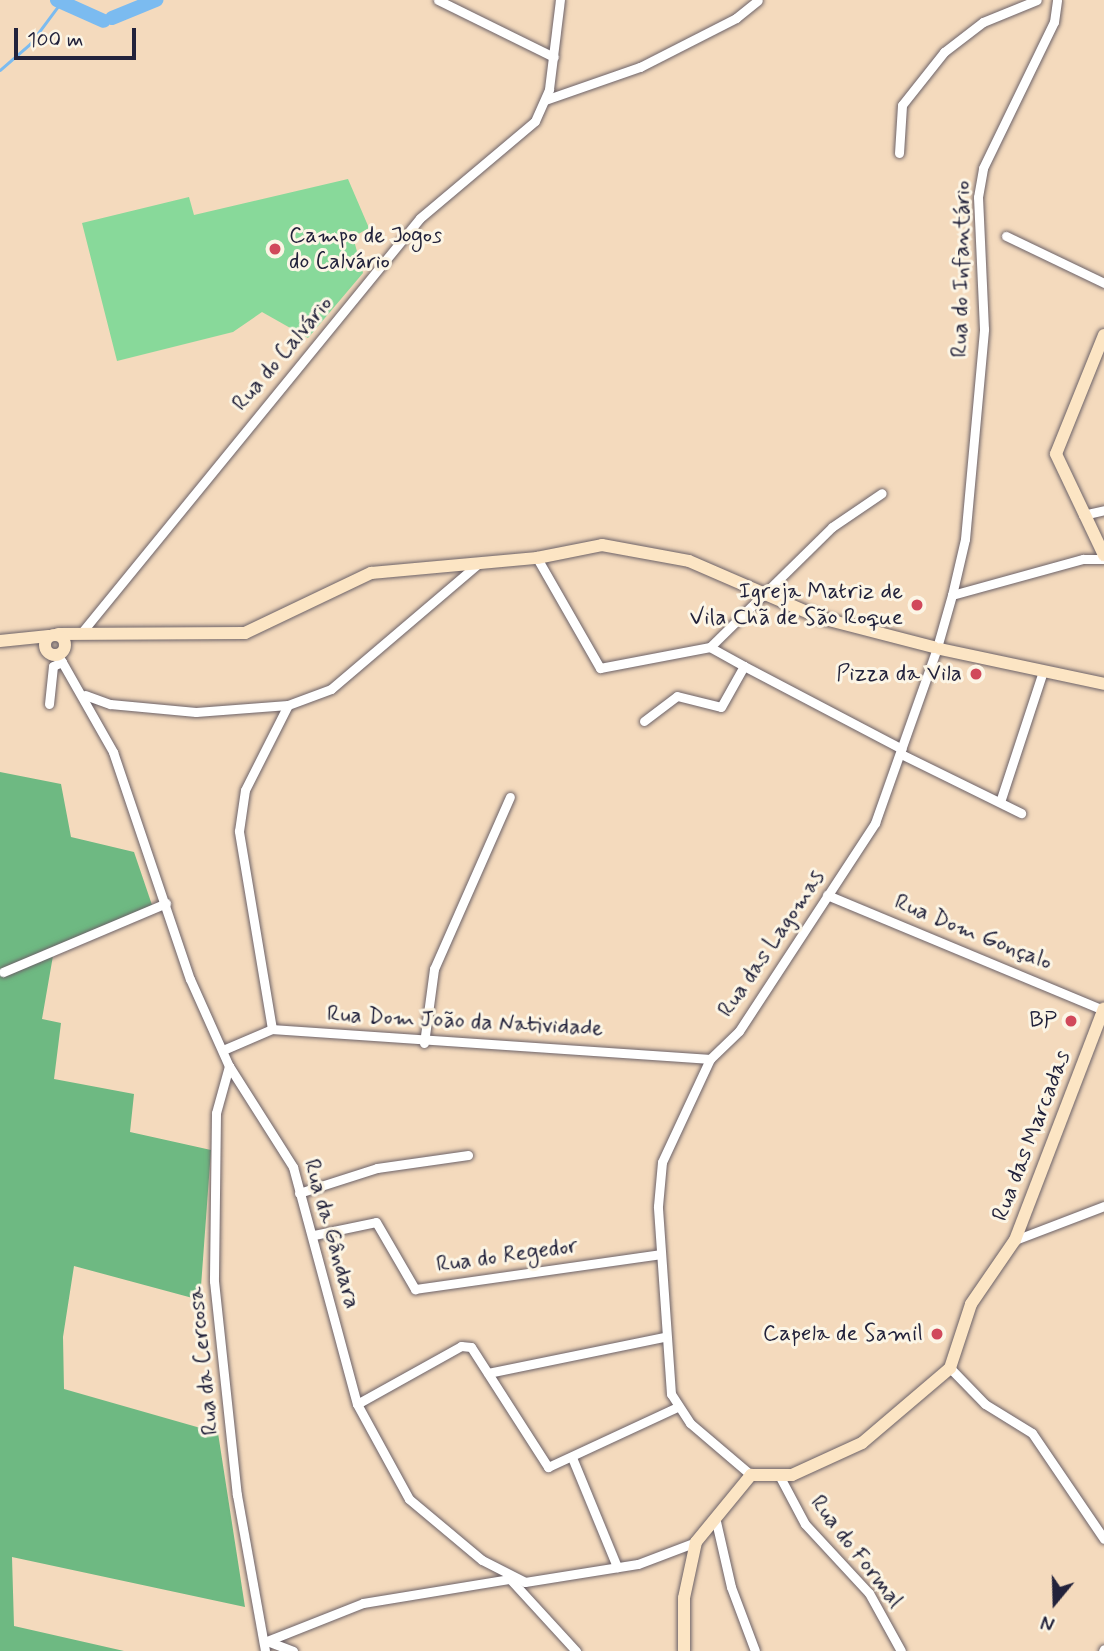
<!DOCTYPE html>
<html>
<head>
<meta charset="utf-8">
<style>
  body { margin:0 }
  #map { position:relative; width:1104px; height:1651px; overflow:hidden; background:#f4dabd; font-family:Mynerve,sans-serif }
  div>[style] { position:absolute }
  .green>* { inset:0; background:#88d99a }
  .forest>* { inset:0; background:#6eb982 }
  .stream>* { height:2.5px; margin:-1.25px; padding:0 1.25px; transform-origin:1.25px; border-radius:1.25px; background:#7bbbf0 }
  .river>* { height:14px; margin:-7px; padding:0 7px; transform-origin:7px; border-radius:7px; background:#7bbbf0 }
  .roads { filter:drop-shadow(0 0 2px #6c6268) drop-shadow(0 0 2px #6c6268) }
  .street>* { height:9px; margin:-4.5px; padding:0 4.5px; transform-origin:4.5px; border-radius:4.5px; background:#fff }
  .secondary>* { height:12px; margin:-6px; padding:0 6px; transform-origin:6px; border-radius:6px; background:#fce5c4 }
  .secondary>.ring { margin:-6px; padding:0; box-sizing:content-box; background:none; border:12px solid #fce5c4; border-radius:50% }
  .dots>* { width:19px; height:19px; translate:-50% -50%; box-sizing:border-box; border:4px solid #fcf5e5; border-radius:50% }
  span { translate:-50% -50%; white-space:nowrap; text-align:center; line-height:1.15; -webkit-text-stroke:6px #fcf5e5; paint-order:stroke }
  .poi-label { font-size:23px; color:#22223b }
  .left { translate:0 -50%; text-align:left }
  .right { translate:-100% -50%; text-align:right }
  .street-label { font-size:23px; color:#22223b }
  .north { position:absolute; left:1020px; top:1567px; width:70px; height:70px; -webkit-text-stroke:5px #fcf5e5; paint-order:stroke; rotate:199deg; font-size:19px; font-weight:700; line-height:28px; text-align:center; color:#22223b }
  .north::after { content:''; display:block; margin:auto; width:24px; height:32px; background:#22223b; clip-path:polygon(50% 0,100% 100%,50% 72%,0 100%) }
  .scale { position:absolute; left:14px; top:28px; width:122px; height:32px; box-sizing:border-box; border:4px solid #22223b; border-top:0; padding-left:9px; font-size:21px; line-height:24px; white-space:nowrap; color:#22223b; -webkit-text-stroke:5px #fcf5e5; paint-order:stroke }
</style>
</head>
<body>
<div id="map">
  <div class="green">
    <i style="clip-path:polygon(348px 179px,369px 228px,353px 237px,363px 273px,308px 338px,262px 312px,233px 332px,117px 361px,82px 223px,189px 197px,194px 215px)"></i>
  </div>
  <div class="forest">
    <i style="clip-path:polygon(0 772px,61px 784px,71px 837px,134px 852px,152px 905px,54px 950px,42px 1019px,61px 1023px,54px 1079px,134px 1094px,130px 1132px,211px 1150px,200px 1300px,74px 1266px,63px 1337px,64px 1389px,218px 1433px,245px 1607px,12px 1557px,14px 1626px,124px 1651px,0 1651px)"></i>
  </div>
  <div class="stream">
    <i style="left:0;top:70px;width:40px;rotate:-41deg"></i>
    <i style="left:30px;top:44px;width:49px;rotate:-53.4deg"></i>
  </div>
  <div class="river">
    <i style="left:57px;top:0;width:51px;rotate:24.1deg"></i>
    <i style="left:112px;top:18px;width:48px;rotate:-22.2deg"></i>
  </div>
  <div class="roads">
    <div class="street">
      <i style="left:438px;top:0;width:129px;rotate:26.2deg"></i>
      <i style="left:545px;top:100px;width:101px;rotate:-19.2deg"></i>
      <i style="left:640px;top:67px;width:108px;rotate:-27deg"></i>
      <i style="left:736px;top:18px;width:28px;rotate:-39deg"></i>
      <i style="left:899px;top:153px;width:48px;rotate:-86.4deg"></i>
      <i style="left:902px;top:105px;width:68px;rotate:-51.6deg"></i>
      <i style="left:944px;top:52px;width:49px;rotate:-37.6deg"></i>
      <i style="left:983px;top:22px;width:58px;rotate:-22.2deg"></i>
      <i style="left:1006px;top:236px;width:109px;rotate:25.6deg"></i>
      <i style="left:1083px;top:515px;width:22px;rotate:-13deg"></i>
      <i style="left:537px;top:558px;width:127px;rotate:60.2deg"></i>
      <i style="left:600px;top:668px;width:112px;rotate:-10.8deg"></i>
      <i style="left:952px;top:595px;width:57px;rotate:-76.9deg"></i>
      <i style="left:965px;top:539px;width:211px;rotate:-84.8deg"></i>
      <i style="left:984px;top:329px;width:132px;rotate:-92.6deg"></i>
      <i style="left:978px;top:197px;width:29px;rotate:-80deg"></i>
      <i style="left:983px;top:168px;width:162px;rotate:-64.1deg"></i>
      <i style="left:1054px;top:22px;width:22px;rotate:-82deg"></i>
      <i style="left:82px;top:632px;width:534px;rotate:-50.77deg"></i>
      <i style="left:420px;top:218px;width:150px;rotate:-40.1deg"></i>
      <i style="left:535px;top:121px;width:35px;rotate:-66deg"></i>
      <i style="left:549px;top:89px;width:90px;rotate:-83deg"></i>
      <i style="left:938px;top:644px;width:51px;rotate:-74.1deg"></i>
      <i style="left:952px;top:595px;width:136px;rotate:-15.4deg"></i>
      <i style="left:1083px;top:559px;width:21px"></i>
      <i style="left:58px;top:655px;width:112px;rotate:60.4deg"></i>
      <i style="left:113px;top:752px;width:240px;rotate:71.3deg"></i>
      <i style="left:190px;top:979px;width:95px;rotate:65.9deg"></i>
      <i style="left:229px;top:1066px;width:120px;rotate:57.6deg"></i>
      <i style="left:293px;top:1167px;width:245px;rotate:74.9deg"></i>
      <i style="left:357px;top:1404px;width:108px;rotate:61.3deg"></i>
      <i style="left:409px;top:1499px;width:95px;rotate:39.9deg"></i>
      <i style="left:482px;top:1560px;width:48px;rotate:27.1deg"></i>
      <i style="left:525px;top:1582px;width:114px;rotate:-9.1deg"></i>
      <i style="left:638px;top:1564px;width:62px;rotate:-20.8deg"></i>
      <i style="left:744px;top:666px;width:178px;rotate:27.7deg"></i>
      <i style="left:85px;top:695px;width:27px;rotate:20deg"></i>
      <i style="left:110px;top:704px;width:86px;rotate:5.3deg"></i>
      <i style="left:196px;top:712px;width:92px;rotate:-4.4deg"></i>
      <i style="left:288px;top:705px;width:46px;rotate:-20.4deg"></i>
      <i style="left:331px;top:689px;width:193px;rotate:-40.4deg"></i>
      <i style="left:49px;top:704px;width:38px;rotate:-84deg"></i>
      <i style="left:53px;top:666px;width:10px;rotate:-24deg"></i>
      <i style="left:644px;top:721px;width:41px;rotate:-37.1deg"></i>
      <i style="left:677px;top:696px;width:45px;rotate:14deg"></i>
      <i style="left:721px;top:707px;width:47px;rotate:-60.7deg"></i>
      <i style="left:744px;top:666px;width:39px;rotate:-151deg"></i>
      <i style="left:710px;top:647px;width:171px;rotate:-44.5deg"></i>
      <i style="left:832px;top:527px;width:60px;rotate:-34.2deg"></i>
      <i style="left:901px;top:754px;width:134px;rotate:26.2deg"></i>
      <i style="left:1000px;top:802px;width:138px;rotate:-71.8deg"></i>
      <i style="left:827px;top:895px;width:299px;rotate:22.6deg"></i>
      <i style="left:3px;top:972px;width:177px;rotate:-22.9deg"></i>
      <i style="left:272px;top:1029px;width:201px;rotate:-99.5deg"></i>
      <i style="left:239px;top:831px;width:41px;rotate:-81.7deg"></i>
      <i style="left:245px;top:790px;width:95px;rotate:-63.2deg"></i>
      <i style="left:424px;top:1043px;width:75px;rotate:-82.3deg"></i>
      <i style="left:434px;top:969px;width:188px;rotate:-66.2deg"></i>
      <i style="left:223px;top:1050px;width:53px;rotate:-23.2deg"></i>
      <i style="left:272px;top:1029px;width:439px;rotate:3.9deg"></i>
      <i style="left:229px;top:1066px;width:49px;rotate:105.5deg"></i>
      <i style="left:216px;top:1113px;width:168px;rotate:90.7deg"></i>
      <i style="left:214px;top:1281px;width:215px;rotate:83.9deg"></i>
      <i style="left:237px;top:1495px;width:158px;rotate:79.8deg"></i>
      <i style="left:299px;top:1193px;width:82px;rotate:-17.8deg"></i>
      <i style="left:377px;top:1168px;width:92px;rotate:-8.1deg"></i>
      <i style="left:314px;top:1235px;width:63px;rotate:-11.8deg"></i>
      <i style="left:376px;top:1222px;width:78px;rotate:59.8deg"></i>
      <i style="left:415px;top:1289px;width:248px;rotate:-8.1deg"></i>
      <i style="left:1015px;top:1240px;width:95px;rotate:-20.9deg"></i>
      <i style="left:950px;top:1368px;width:50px;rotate:45.8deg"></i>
      <i style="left:985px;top:1404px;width:55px;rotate:31.7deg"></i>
      <i style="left:1032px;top:1433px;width:128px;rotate:55.8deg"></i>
      <i style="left:488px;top:1373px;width:180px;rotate:-11.6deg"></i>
      <i style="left:357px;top:1404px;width:119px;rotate:-29.1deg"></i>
      <i style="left:461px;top:1346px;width:10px;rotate:6deg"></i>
      <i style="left:471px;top:1347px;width:143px;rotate:57.3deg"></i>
      <i style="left:548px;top:1467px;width:142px;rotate:-24.9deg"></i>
      <i style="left:573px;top:1460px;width:116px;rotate:67.6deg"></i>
      <i style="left:751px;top:1475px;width:80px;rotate:-139.6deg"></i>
      <i style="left:690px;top:1423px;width:35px;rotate:-123deg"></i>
      <i style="left:671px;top:1394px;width:188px;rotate:-94deg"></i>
      <i style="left:658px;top:1206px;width:44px;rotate:-84.8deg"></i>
      <i style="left:662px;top:1162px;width:114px;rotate:-65deg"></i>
      <i style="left:710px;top:1059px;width:40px;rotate:-44deg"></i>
      <i style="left:739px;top:1031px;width:249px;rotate:-56.8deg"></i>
      <i style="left:875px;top:823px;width:182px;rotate:-70.5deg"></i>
      <i style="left:780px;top:1477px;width:53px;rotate:62deg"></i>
      <i style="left:805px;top:1524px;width:94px;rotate:47.2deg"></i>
      <i style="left:869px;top:1593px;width:66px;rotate:61.1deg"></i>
      <i style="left:715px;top:1517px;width:72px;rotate:77.1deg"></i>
      <i style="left:731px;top:1587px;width:68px;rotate:69.4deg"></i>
      <i style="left:267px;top:1641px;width:103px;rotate:-21.6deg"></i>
      <i style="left:363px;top:1603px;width:149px;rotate:-9.3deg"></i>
      <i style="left:510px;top:1579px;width:98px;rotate:47.5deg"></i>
      <i style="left:267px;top:1641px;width:28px;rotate:21deg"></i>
      <i style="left:1103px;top:1651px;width:2px;rotate:-63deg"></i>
    </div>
    <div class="secondary">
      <i style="left:1104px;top:335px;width:128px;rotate:112deg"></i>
      <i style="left:1056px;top:454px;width:112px;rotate:64.6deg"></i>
      <i style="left:58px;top:634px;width:187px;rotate:-0.3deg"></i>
      <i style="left:245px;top:633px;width:140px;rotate:-25.5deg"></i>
      <i style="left:371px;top:573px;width:167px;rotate:-5.2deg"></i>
      <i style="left:537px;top:558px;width:66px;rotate:-11.3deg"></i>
      <i style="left:602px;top:545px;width:88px;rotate:10.4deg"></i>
      <i style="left:689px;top:561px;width:144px;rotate:23.4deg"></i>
      <i style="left:821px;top:618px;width:116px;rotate:14.5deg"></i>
      <i class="ring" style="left:45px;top:635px;width:8px;height:8px"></i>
      <i style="left:0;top:641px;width:49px;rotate:-5.8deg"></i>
      <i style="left:940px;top:649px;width:168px;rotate:12deg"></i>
      <i style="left:684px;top:1651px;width:53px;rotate:-90deg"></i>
      <i style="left:684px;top:1598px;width:57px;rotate:-77.9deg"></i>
      <i style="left:696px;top:1542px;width:87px;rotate:-50.6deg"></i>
      <i style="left:751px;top:1475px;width:41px"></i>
      <i style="left:792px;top:1475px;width:77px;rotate:-24.6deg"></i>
      <i style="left:862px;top:1443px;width:116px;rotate:-40.4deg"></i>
      <i style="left:950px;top:1368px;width:67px;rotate:-71.8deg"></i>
      <i style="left:971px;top:1304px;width:78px;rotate:-55.5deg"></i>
      <i style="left:1015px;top:1240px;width:248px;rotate:-69deg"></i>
    </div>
  </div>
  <div class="dots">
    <i style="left:275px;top:249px;background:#d1495b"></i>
    <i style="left:917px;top:605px;background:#d1495b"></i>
    <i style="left:976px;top:674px;background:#d1495b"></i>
    <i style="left:1071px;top:1021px;background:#d1495b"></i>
    <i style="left:937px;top:1334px;background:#d1495b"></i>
  </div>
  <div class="poi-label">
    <span class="left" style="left:289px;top:249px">Campo de Jogos<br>do Calvário</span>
    <span class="right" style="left:903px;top:605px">Igreja Matriz de<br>Vila Chã de São Roque</span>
    <span class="right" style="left:962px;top:674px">Pizza da Vila</span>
    <span class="right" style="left:1057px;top:1021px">BP</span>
    <span class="right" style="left:923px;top:1334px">Capela de Samil</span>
  </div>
  <div class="street-label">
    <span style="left:962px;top:269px;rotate:-89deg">Rua do Infantário</span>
    <span style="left:283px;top:354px;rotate:-50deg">Rua do Calvário</span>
    <span style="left:973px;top:933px;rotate:22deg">Rua Dom Gonçalo</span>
    <span style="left:772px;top:944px;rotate:-56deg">Rua das Lagomas</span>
    <span style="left:465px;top:1022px;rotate:3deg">Rua Dom João da Natividade</span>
    <span style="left:1032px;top:1136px;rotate:-69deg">Rua das Marcadas</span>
    <span style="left:331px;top:1234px;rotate:74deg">Rua da Gândara</span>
    <span style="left:507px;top:1256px;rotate:-8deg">Rua do Regedor</span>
    <span style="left:204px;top:1361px;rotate:-96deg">Rua da Cercosa</span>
    <span style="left:856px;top:1552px;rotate:52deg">Rua do Formal</span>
  </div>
  <div class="north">N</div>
  <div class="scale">100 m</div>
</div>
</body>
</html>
